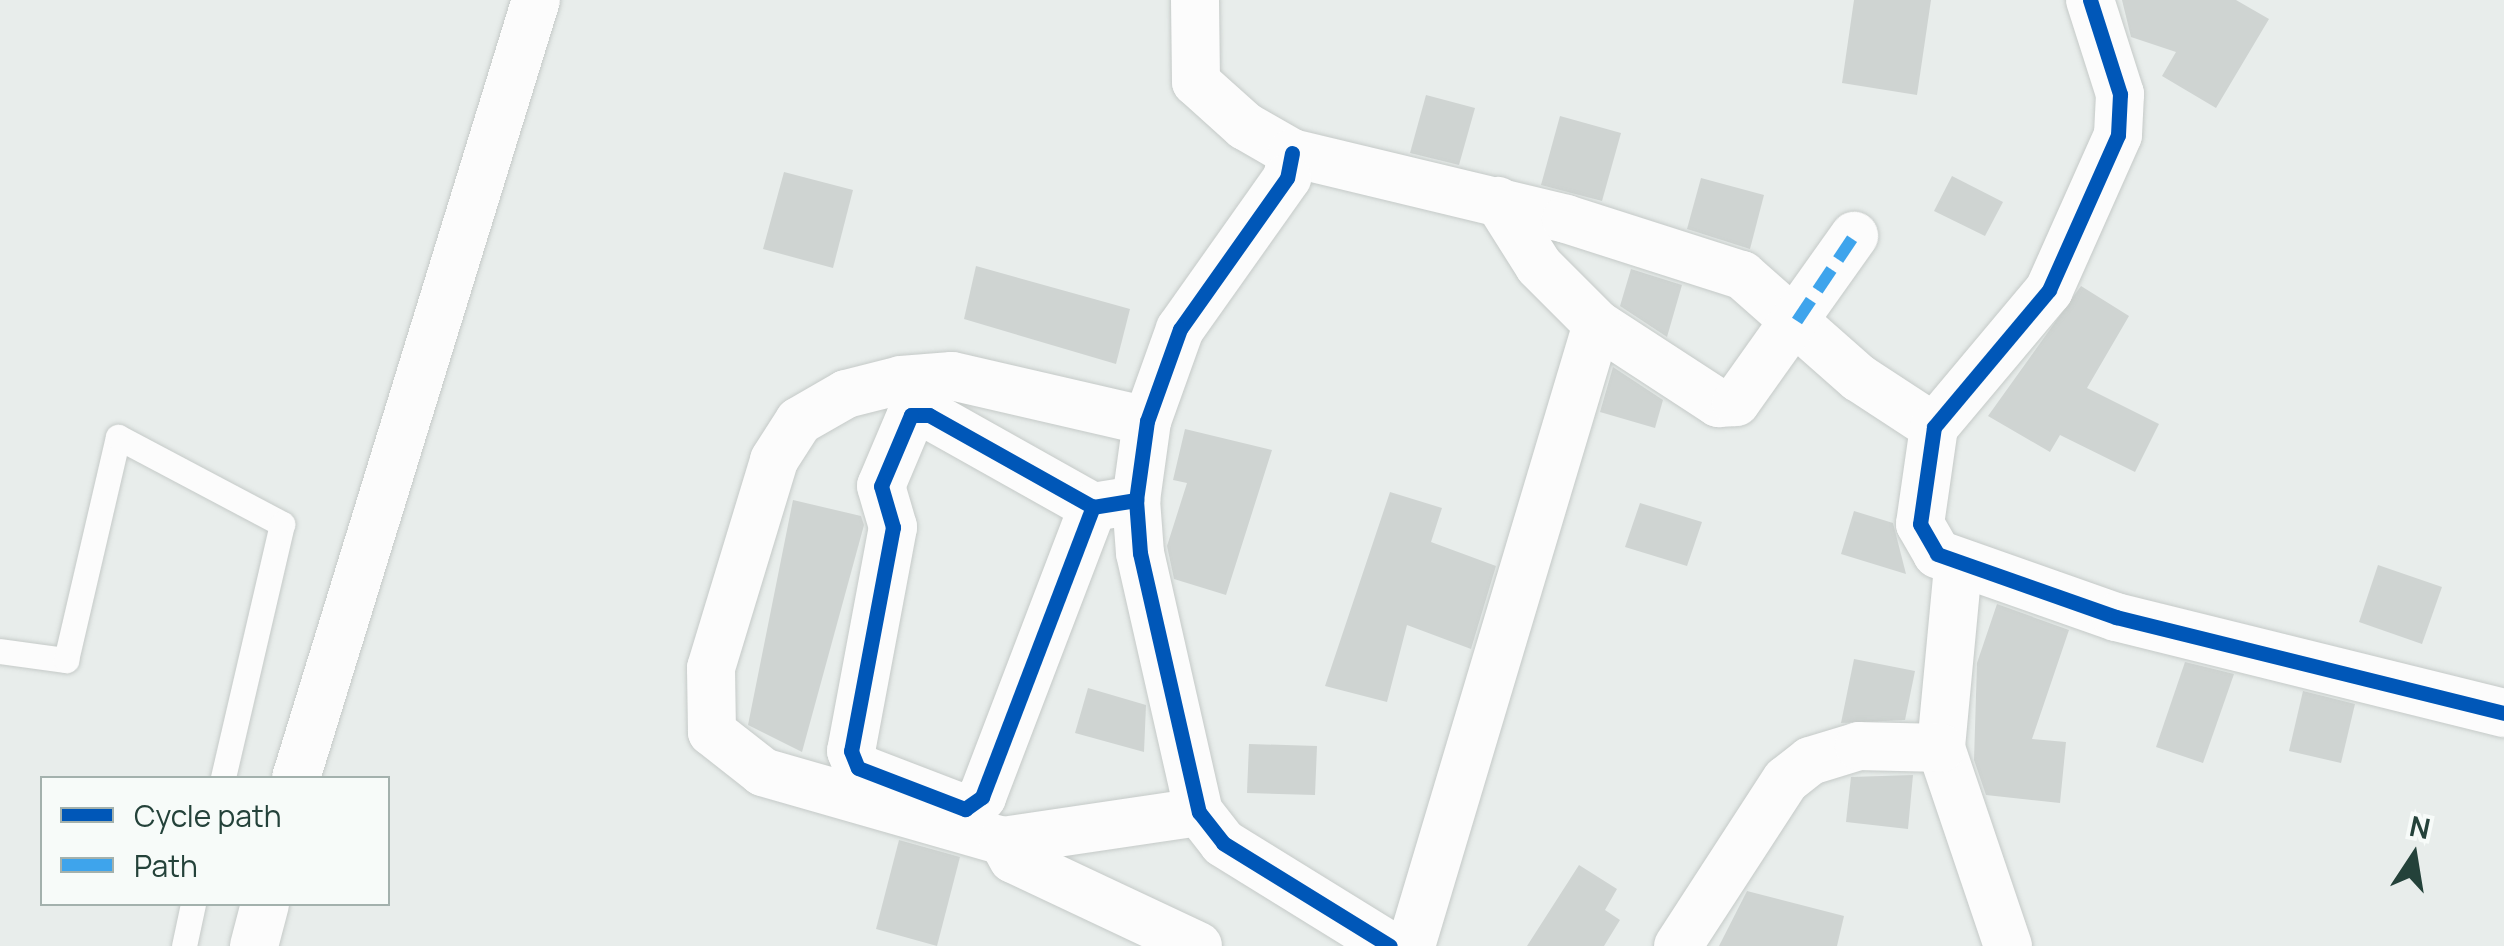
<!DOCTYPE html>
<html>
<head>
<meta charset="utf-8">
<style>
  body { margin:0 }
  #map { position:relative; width:2504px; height:946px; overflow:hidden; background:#e8edeb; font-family:Manrope,sans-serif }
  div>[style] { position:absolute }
  .building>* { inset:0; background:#cfd4d2 }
  .roads { filter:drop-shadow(0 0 2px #c5cac8) drop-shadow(0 0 2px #c5cac8) }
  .service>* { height:25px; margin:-12.5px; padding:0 12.5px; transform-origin:12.5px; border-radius:12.5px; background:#fcfcfc }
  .minor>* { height:48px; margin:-24px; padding:0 24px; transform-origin:24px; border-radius:24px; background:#fcfcfc }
  .quiet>* { height:12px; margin-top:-6px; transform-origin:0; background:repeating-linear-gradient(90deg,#3ea4ec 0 25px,transparent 0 37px) }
  .cycleway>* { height:15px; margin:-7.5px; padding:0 7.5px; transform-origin:7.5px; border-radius:7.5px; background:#0057b8 }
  span { translate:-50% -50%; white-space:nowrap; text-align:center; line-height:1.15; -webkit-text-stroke:10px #f7fbf9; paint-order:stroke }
  .legend { position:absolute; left:40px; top:776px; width:350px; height:130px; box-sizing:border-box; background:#f7fbf9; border:2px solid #a3b1ad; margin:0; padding:12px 18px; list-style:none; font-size:30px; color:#24423a }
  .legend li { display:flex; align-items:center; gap:20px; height:50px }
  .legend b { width:50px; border:2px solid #a3b1ad }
  .north { position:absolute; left:2364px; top:806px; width:100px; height:100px; -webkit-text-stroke:8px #f7fbf9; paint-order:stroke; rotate:12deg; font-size:28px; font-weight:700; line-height:40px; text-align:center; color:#24423a }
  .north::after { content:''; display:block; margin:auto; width:35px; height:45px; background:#24423a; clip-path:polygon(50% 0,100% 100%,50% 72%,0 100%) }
</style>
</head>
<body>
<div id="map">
  <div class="building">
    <i style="clip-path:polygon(1854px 0,1931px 0,1917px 95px,1842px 83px)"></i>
    <i style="clip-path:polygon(2122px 0,2236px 0,2269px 19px,2216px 108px,2162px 76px,2176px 52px,2131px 37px)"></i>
    <i style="clip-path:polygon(1426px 95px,1475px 108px,1459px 165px,1410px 153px)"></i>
    <i style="clip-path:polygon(1560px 116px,1621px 133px,1602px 201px,1541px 185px)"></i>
    <i style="clip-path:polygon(784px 172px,853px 190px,833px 268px,763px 249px)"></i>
    <i style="clip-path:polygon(1952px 176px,2003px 202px,1985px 236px,1934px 211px)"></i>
    <i style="clip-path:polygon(1701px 178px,1764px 195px,1750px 249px,1687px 229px)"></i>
    <i style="clip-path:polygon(976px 266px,1130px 309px,1116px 364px,964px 319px)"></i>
    <i style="clip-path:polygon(1631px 269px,1682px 285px,1667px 337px,1620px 306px)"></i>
    <i style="clip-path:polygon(2081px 286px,2129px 316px,2087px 388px,2159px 424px,2135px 472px,2060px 435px,2050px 452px,1988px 416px)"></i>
    <i style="clip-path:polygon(1613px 367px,1663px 400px,1655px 428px,1600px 412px)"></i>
    <i style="clip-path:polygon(1185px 429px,1272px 450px,1226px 595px,1174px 579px,1167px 546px,1187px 483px,1173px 480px)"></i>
    <i style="clip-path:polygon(1390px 492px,1442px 508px,1431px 542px,1496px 566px,1471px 649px,1407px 625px,1387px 702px,1325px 686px)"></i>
    <i style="clip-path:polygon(793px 500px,861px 516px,864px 525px,802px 752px,748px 725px)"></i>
    <i style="clip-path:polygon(1640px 503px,1702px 522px,1687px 566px,1625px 547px)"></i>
    <i style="clip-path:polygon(1854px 511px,1893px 523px,1906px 574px,1841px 554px)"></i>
    <i style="clip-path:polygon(2378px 565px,2442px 587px,2422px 644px,2359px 622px)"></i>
    <i style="clip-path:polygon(1997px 604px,2069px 630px,2032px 739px,2066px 742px,2060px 803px,1986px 795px,1974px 760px,1977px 663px)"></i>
    <i style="clip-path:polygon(1854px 659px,1915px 671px,1905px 720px,1841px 723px)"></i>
    <i style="clip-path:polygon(2185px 662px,2234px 674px,2203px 763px,2156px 747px)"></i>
    <i style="clip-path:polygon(1088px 688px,1146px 705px,1144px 752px,1075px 733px)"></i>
    <i style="clip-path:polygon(2303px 691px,2355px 704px,2341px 763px,2289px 751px)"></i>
    <i style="clip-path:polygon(1249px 744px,1317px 746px,1315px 795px,1247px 793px)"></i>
    <i style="clip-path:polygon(1913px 775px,1908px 829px,1846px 822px,1851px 777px)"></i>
    <i style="clip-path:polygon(899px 840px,960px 857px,937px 946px,876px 929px)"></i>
    <i style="clip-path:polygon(1579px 865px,1617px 889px,1605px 910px,1620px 920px,1604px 946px,1527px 946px)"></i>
    <i style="clip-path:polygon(1747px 891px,1844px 916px,1837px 946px,1719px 946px)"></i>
  </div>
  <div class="roads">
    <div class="service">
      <i style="left:0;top:651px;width:67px;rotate:7.8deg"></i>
      <i style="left:66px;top:660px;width:229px;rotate:-76.9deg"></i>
      <i style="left:118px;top:437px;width:186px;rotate:27.9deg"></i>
      <i style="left:282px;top:524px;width:261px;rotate:103.1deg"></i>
      <i style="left:184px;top:946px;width:43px;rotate:-77.9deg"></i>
    </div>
    <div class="minor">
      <i style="left:1195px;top:0;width:82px;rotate:89.3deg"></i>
      <i style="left:1196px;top:82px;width:66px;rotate:41.9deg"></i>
      <i style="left:1245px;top:126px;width:54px;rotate:29.9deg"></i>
      <i style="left:1292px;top:153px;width:282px;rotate:13.5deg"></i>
      <i style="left:1566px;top:219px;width:185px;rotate:17.7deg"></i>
      <i style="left:1742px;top:275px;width:156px;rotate:41.4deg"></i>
      <i style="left:1859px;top:378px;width:90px;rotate:33.2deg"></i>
      <i style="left:2090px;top:0;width:99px;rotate:72.3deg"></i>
      <i style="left:2120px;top:94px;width:41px;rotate:92.8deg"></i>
      <i style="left:2118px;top:135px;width:170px;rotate:114deg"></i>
      <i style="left:2049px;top:290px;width:179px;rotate:130deg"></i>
      <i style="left:1934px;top:427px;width:98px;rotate:98.2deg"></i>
      <i style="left:1920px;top:524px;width:34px;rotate:60deg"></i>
      <i style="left:1937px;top:554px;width:190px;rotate:19.4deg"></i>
      <i style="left:2116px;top:617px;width:400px;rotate:13.9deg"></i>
      <i style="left:1292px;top:153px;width:25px;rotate:101deg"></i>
      <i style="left:1287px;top:178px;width:185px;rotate:125.3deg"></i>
      <i style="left:1180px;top:329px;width:98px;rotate:109.7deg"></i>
      <i style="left:1147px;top:421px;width:80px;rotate:97.9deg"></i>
      <i style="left:1136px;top:500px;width:53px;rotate:85.7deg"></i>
      <i style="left:1140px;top:553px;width:266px;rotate:77.2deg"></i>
      <i style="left:1199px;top:812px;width:39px;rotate:52deg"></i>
      <i style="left:1223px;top:843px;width:196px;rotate:31.7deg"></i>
      <i style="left:1597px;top:324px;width:145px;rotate:33.1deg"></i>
      <i style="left:1718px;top:403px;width:18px;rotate:-3deg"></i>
      <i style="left:1736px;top:402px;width:204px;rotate:-54.6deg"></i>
      <i style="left:1093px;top:507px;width:188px;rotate:-150.7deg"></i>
      <i style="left:929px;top:415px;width:18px;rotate:180deg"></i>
      <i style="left:911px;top:415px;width:77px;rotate:112.9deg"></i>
      <i style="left:881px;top:486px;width:43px;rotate:73.7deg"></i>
      <i style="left:893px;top:527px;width:228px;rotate:100.6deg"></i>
      <i style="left:851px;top:751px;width:18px;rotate:68deg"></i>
      <i style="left:858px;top:768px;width:115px;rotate:21deg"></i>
      <i style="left:965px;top:809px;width:21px;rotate:-35deg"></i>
      <i style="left:982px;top:797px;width:311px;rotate:-69.1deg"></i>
      <i style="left:1093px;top:507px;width:44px;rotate:-9.2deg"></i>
      <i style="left:1958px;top:567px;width:182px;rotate:95.4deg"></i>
      <i style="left:1941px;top:748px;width:209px;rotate:71.3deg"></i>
      <i style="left:296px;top:778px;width:814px;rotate:-72.86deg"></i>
      <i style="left:1003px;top:841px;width:250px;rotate:-164deg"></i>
      <i style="left:763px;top:772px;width:65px;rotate:-141.9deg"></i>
      <i style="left:712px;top:732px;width:64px;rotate:-90.9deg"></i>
      <i style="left:711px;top:668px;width:217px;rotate:-73.1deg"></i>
      <i style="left:774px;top:460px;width:46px;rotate:-57.3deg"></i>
      <i style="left:799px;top:421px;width:54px;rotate:-29.9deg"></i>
      <i style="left:846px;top:394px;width:57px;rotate:-14.3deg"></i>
      <i style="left:901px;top:380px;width:51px;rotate:-4.5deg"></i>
      <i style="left:952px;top:376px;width:200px;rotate:13deg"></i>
      <i style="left:254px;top:946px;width:43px;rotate:-75.3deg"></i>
      <i style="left:1198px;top:946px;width:204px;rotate:-154.8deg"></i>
      <i style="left:1013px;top:859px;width:21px;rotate:-119deg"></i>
      <i style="left:1003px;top:841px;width:198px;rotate:-8.4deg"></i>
      <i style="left:1411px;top:946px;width:649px;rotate:-73.35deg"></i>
      <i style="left:1597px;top:324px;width:82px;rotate:-135deg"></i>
      <i style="left:1539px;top:266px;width:77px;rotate:-122.2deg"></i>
      <i style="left:1678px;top:946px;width:198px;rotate:-57deg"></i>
      <i style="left:1786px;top:780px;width:31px;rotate:-38deg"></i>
      <i style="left:1810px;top:761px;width:51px;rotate:-17deg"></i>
      <i style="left:1859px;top:746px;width:82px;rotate:1.4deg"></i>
    </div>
  </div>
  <div class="quiet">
    <i style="left:1797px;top:321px;width:102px;rotate:-56.2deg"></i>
  </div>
  <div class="cycleway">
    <i style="left:2090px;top:0;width:99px;rotate:72.3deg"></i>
    <i style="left:2120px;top:94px;width:41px;rotate:92.8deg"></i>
    <i style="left:2118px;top:135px;width:170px;rotate:114deg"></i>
    <i style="left:2049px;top:290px;width:179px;rotate:130deg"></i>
    <i style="left:1934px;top:427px;width:98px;rotate:98.2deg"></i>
    <i style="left:1920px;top:524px;width:34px;rotate:60deg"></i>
    <i style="left:1937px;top:554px;width:190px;rotate:19.4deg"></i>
    <i style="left:2116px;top:617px;width:400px;rotate:13.9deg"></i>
    <i style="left:1292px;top:153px;width:25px;rotate:101deg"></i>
    <i style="left:1287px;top:178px;width:185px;rotate:125.3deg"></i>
    <i style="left:1180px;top:329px;width:98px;rotate:109.7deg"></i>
    <i style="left:1147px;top:421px;width:80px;rotate:97.9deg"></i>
    <i style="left:1136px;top:500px;width:53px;rotate:85.7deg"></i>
    <i style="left:1140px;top:553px;width:266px;rotate:77.2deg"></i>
    <i style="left:1199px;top:812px;width:39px;rotate:52deg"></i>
    <i style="left:1223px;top:843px;width:196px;rotate:31.7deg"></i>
    <i style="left:1093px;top:507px;width:188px;rotate:-150.7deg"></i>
    <i style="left:929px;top:415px;width:18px;rotate:180deg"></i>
    <i style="left:911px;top:415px;width:77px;rotate:112.9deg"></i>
    <i style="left:881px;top:486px;width:43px;rotate:73.7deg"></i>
    <i style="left:893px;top:527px;width:228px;rotate:100.6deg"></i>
    <i style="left:851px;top:751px;width:18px;rotate:68deg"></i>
    <i style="left:858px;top:768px;width:115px;rotate:21deg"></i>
    <i style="left:965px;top:809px;width:21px;rotate:-35deg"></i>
    <i style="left:982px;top:797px;width:311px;rotate:-69.1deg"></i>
    <i style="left:1093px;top:507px;width:44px;rotate:-9.2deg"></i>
  </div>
  <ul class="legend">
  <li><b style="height:12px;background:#0057b8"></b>Cycle path</li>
  <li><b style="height:12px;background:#3ea4ec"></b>Path</li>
  </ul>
  <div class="north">N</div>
</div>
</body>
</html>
